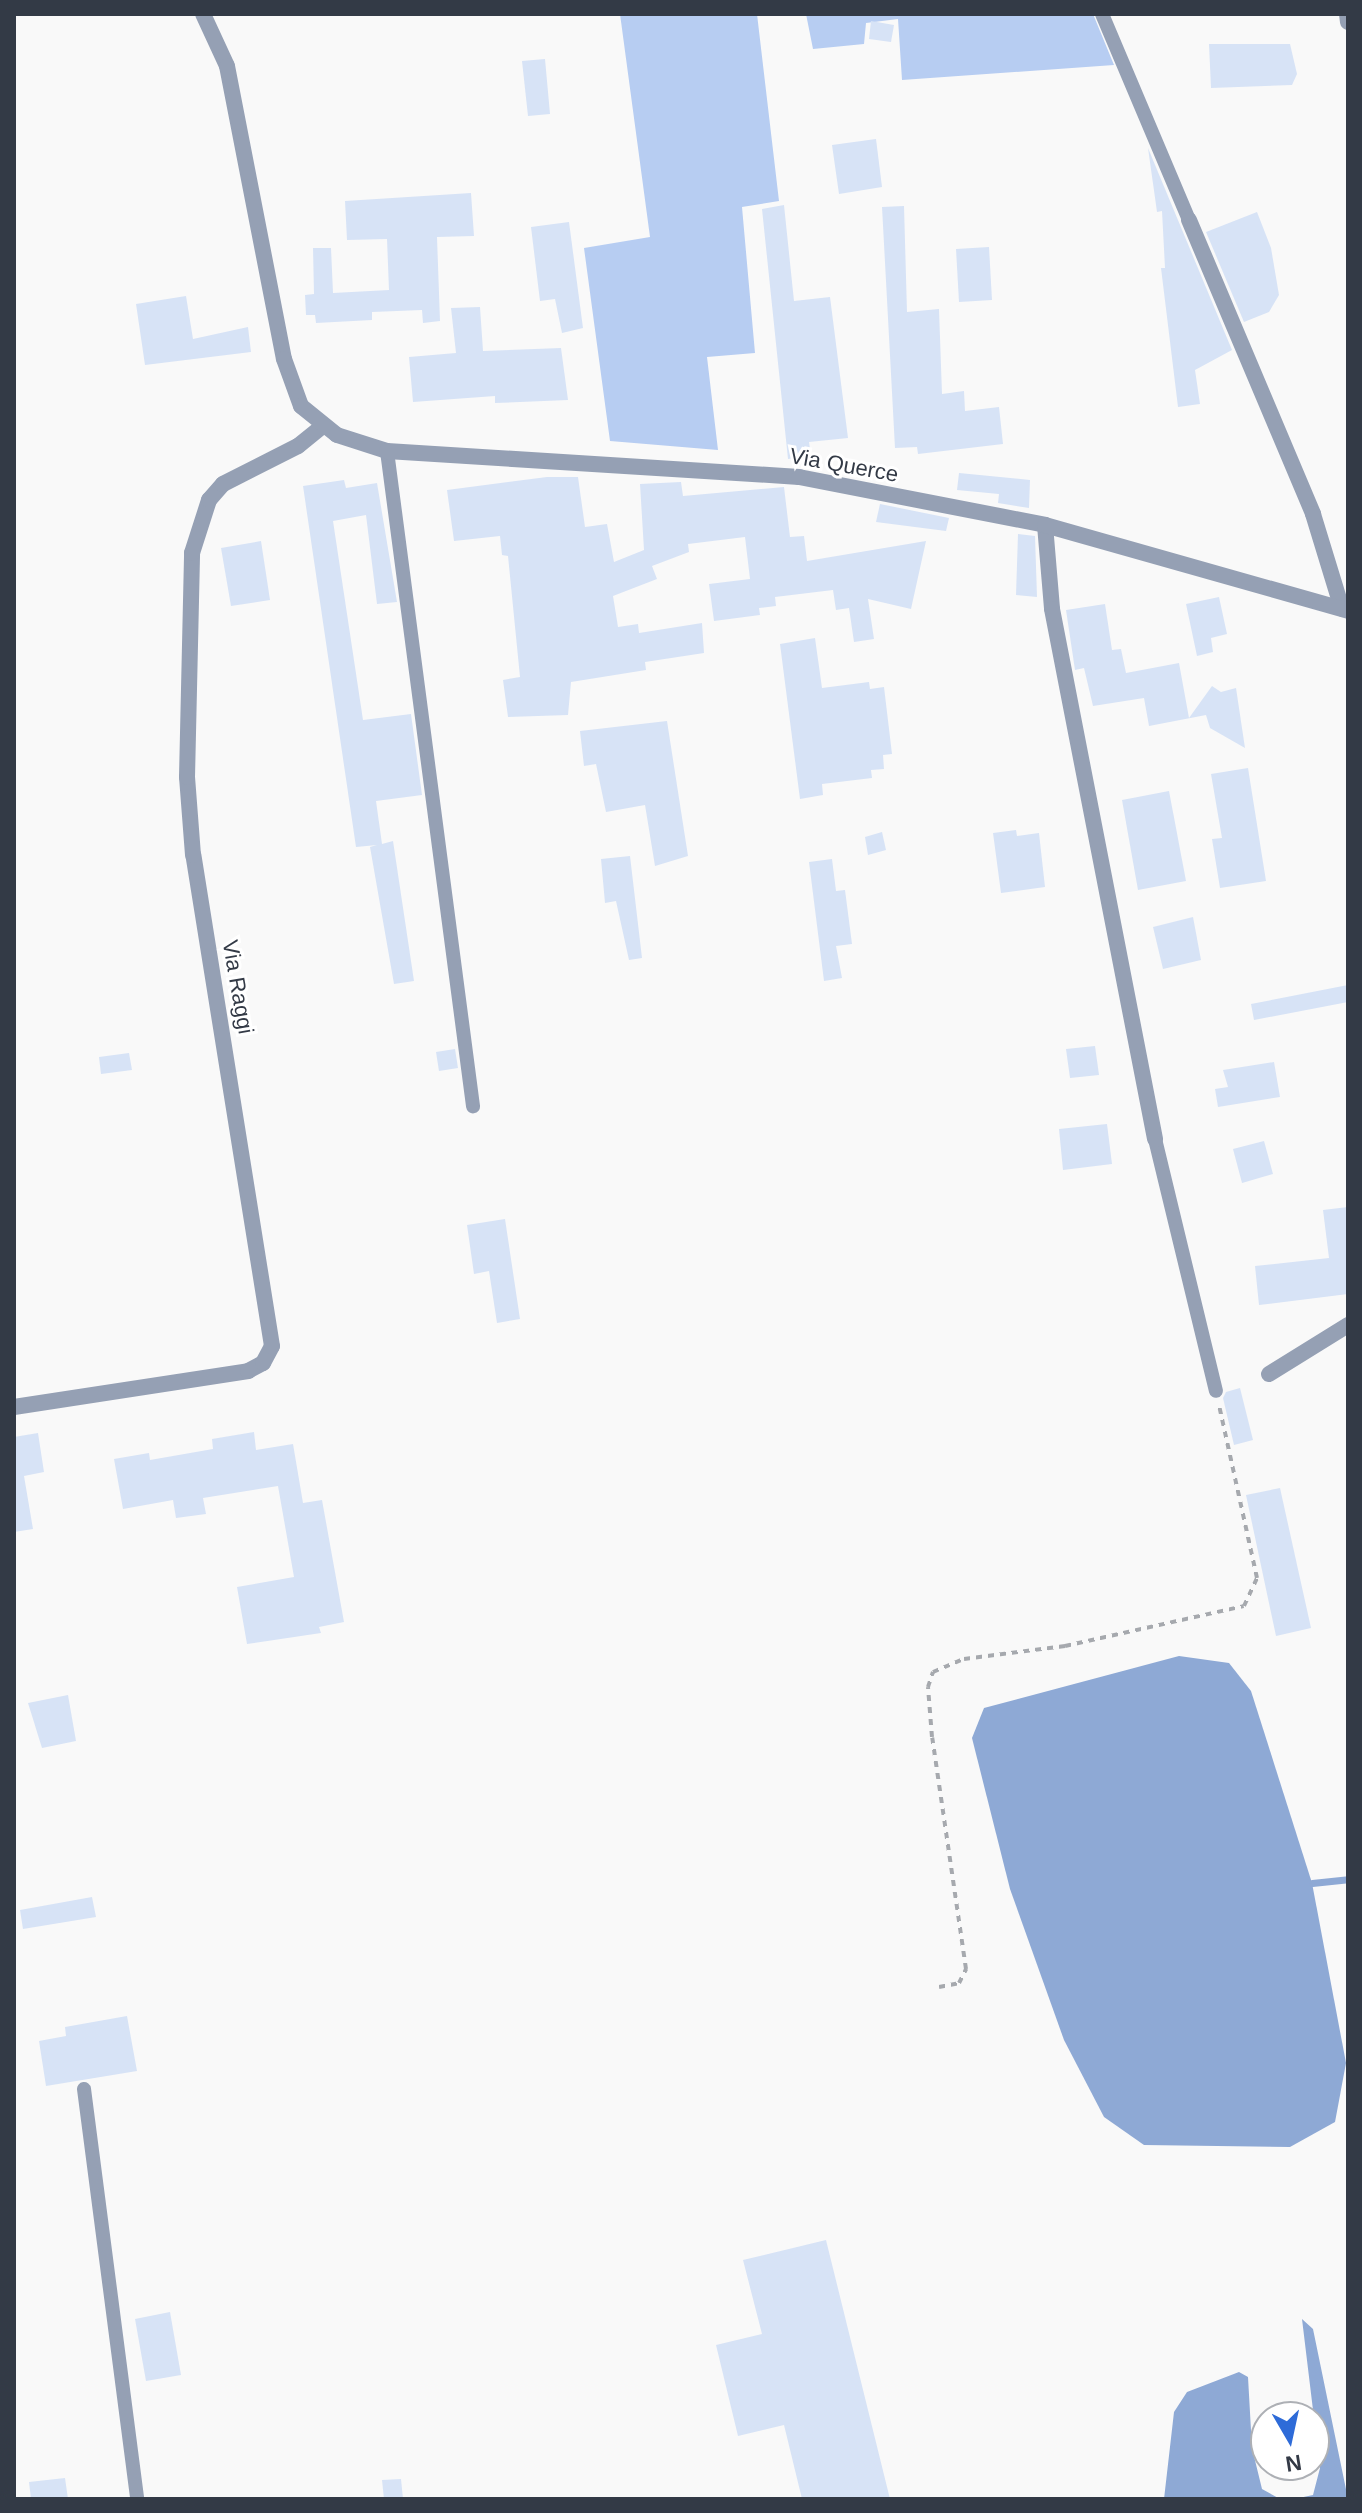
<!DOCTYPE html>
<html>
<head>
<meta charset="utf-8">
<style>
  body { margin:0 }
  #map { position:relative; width:1362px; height:2513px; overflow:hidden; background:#f9f9f9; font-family:Helvetica,sans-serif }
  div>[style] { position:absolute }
  .green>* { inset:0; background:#b7cdf2 }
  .water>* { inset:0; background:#8ea9d5 }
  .stream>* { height:7px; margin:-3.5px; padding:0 3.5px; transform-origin:3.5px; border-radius:3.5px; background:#8ea9d5 }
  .building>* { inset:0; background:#d7e3f6 }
  .path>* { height:4px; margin-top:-2px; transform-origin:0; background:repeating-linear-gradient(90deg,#a6a9ae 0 6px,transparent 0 12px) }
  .service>* { height:14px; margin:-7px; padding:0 7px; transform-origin:7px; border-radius:7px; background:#95a0b4 }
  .minor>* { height:16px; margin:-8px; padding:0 8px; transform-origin:8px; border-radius:8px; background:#95a0b4 }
  .tertiary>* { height:16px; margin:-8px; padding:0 8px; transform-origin:8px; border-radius:8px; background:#95a0b4 }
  span { translate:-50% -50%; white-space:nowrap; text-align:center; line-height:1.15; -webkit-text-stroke:6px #fff; paint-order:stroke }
  .street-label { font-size:22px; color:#333a46 }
  .frame { position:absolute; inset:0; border:16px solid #333a46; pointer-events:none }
  .north { position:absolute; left:1250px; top:2401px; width:80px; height:80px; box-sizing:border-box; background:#fff; border:2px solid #adb0b5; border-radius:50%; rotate:171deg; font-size:22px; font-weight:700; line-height:32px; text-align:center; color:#333a46 }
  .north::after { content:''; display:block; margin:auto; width:28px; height:36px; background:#2e6bd8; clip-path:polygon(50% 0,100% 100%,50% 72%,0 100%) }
</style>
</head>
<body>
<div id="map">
  <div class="green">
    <i style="clip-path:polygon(620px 14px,757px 14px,779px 201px,742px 207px,755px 353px,707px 357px,718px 450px,610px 441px,584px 248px,650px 237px)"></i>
    <i style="clip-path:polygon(806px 14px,1093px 14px,1114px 65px,902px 80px,898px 19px,866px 23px,864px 44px,813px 49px)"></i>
  </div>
  <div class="water">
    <i style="clip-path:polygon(1179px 1656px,1229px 1663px,1251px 1691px,1312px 1883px,1346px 2063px,1335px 2122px,1290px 2147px,1144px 2145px,1104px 2117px,1064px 2040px,1010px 1889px,972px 1738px,984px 1708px)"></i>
    <i style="clip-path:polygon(1302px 2319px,1313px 2329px,1348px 2499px,1294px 2499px,1313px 2495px,1320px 2468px)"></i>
    <i style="clip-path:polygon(1239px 2372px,1248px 2377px,1252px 2448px,1262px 2489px,1280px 2499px,1164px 2499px,1174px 2412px,1187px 2392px)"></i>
  </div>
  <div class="stream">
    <i style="left:1312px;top:1883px;width:36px;rotate:-6deg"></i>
  </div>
  <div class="building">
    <i style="clip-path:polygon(871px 21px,894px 25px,891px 42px,869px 39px)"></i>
    <i style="clip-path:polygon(1209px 44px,1290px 44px,1297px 74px,1292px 85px,1211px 88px)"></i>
    <i style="clip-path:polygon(545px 59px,550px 114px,528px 116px,522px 61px)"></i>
    <i style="clip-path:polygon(876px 139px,882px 187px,839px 194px,832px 145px)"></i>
    <i style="clip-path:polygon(1148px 148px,1232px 350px,1195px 370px,1200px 404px,1178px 407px,1161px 268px,1165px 268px,1162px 211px,1157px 212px)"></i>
    <i style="clip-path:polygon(471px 193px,474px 236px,437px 237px,440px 321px,423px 323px,422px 310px,372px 312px,372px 320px,316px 323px,315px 315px,306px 315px,305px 295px,314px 294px,313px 248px,331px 248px,333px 293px,389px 290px,387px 239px,347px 240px,345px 201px)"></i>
    <i style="clip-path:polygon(784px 205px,794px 301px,830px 297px,848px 438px,809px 442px,811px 456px,788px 459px,762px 209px)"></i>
    <i style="clip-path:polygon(904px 206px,907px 312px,939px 309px,942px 394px,964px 391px,965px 411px,999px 407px,1003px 444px,918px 454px,917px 447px,895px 448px,882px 207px)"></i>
    <i style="clip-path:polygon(1257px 212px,1271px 248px,1279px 295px,1269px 312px,1244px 322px,1206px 232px)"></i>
    <i style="clip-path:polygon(569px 222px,583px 328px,562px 333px,555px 299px,540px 301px,531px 227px)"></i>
    <i style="clip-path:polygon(989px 247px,992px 300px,959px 302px,956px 249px)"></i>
    <i style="clip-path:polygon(186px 296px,193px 339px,248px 327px,251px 352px,145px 365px,136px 304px)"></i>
    <i style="clip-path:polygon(480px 307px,483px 351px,561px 348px,568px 400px,495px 403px,495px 396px,413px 402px,409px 357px,456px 353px,451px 308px)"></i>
    <i style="clip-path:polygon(959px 473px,1030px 480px,1029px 508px,998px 503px,999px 494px,957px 490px)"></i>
    <i style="clip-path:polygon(547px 477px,578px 477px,585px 527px,607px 524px,614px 562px,644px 550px,640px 484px,681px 482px,683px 496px,784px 487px,790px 537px,804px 536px,807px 561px,926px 541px,911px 609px,868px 599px,874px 639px,854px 642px,849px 608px,836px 610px,833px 590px,775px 597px,776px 606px,759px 608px,760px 615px,714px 621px,709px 584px,750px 579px,745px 537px,688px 544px,689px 552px,652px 566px,657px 579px,613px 596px,618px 627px,638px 624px,639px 633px,702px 623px,704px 653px,645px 662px,646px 670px,571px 682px,568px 715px,508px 717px,503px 680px,520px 677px,508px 556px,502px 555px,500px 536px,454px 541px,447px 490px)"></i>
    <i style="clip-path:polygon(344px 480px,346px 488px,377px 483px,397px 602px,377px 604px,366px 515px,333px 521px,363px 720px,411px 714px,422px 795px,376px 801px,382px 844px,393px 841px,414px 981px,394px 984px,370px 847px,377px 845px,356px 847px,303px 486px)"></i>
    <i style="clip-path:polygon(880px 504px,949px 518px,946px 531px,876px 522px)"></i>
    <i style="clip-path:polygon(1018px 534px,1035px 536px,1037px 597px,1016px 595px)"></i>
    <i style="clip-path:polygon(261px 541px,270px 600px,231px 606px,221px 548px)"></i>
    <i style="clip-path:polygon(1219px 597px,1227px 634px,1211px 638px,1213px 652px,1197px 656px,1186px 604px)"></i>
    <i style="clip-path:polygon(1105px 604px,1112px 650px,1121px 649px,1126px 673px,1179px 663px,1189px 718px,1212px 686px,1221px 692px,1236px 688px,1245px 748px,1210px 728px,1206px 715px,1149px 726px,1144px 698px,1093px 706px,1084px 668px,1075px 670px,1066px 610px)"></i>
    <i style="clip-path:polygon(815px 638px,822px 688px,869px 682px,870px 689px,884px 687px,892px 754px,883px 755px,884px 769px,871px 770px,872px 778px,822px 784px,823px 795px,800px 799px,780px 644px)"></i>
    <i style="clip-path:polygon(667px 721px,688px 856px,655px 866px,645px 805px,606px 812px,596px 764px,584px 766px,580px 731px)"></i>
    <i style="clip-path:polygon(1248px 768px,1266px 881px,1220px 888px,1212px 839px,1222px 838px,1211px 774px)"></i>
    <i style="clip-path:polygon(1169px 791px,1186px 881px,1138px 890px,1122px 800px)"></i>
    <i style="clip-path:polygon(1016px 830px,1017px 836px,1039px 833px,1045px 887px,1001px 893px,993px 833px)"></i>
    <i style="clip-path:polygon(882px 832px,886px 850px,868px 855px,865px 837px)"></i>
    <i style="clip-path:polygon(630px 856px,642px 958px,629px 960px,616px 901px,605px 903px,601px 859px)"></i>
    <i style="clip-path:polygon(832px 859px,836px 891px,845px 890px,852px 944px,836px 946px,842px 978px,824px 981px,809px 862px)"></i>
    <i style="clip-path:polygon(1193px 917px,1201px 960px,1163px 969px,1153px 927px)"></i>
    <i style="clip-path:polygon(1348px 985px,1348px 1002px,1254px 1020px,1251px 1004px)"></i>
    <i style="clip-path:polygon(1095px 1046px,1099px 1075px,1070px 1078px,1066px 1049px)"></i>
    <i style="clip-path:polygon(455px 1049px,458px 1068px,439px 1071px,436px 1052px)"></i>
    <i style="clip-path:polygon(129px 1053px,132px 1070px,101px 1074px,99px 1057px)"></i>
    <i style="clip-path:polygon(1274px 1062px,1280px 1097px,1218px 1107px,1215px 1089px,1228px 1087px,1223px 1070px)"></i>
    <i style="clip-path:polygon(1107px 1124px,1112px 1164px,1063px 1170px,1059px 1129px)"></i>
    <i style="clip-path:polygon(1264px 1141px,1273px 1174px,1242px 1183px,1233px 1149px)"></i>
    <i style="clip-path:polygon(1348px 1207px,1348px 1294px,1259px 1305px,1255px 1266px,1329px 1258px,1323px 1210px)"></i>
    <i style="clip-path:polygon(505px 1219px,520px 1319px,497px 1323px,489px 1271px,474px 1274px,467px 1225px)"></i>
    <i style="clip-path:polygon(1240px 1388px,1253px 1440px,1234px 1445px,1223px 1398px,1226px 1392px)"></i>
    <i style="clip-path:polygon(254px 1432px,256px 1450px,293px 1444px,303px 1503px,322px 1500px,344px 1622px,319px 1627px,321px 1633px,247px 1644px,237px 1587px,294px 1577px,278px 1486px,203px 1498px,206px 1514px,176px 1518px,173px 1500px,123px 1509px,114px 1459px,149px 1453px,150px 1460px,213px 1449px,212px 1439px)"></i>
    <i style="clip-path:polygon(38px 1433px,44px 1472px,24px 1476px,33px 1529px,14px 1532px,14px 1437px)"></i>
    <i style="clip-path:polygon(1280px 1488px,1311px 1628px,1276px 1636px,1246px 1495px)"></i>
    <i style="clip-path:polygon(68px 1695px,76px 1741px,42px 1748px,28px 1703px)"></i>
    <i style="clip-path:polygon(92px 1897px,96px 1917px,23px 1929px,20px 1910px)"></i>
    <i style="clip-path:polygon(127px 2016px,137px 2071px,46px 2086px,39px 2041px,66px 2036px,65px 2027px)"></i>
    <i style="clip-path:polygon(826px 2240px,890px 2499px,802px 2499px,784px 2425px,738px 2436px,716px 2345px,762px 2334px,743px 2260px)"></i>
    <i style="clip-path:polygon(170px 2312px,181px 2375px,146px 2381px,135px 2319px)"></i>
    <i style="clip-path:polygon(65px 2478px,68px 2499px,31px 2499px,29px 2482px)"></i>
    <i style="clip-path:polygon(401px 2479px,403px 2499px,384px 2499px,382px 2480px)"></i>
  </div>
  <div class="path">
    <i style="left:939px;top:1987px;width:20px;rotate:-11deg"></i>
    <i style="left:959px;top:1983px;width:16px;rotate:-63deg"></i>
    <i style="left:966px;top:1969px;width:234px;rotate:-98.3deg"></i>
    <i style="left:932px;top:1737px;width:50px;rotate:-94.6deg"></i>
    <i style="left:928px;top:1687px;width:16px;rotate:-72deg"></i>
    <i style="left:933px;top:1672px;width:34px;rotate:-23deg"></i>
    <i style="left:964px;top:1659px;width:102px;rotate:-7.3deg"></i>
    <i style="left:1065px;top:1646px;width:183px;rotate:-12.6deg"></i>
    <i style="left:1244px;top:1606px;width:31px;rotate:-65deg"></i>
    <i style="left:1257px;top:1578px;width:177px;rotate:-102.4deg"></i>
  </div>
  <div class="service">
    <i style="left:1102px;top:14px;width:224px;rotate:67.1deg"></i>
    <i style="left:387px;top:451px;width:661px;rotate:82.52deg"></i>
    <i style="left:1155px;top:1139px;width:259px;rotate:76.4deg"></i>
    <i style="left:84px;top:2089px;width:413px;rotate:82.6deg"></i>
  </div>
  <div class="minor">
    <i style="left:1347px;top:14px;width:8px;rotate:83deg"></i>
    <i style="left:1189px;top:220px;width:319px;rotate:67.1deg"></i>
    <i style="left:1313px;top:514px;width:99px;rotate:73deg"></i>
    <i style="left:1045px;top:525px;width:84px;rotate:85.2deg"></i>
    <i style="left:1052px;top:609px;width:540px;rotate:79deg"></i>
    <i style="left:1269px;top:1374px;width:93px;rotate:-31.8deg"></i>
    <i style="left:14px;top:1407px;width:237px;rotate:-8.7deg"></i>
    <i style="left:248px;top:1371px;width:17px;rotate:-28deg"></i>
    <i style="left:263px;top:1363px;width:19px;rotate:-62deg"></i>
    <i style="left:272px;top:1346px;width:497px;rotate:-99.1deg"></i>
    <i style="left:193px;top:855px;width:78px;rotate:-94.4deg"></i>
    <i style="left:187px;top:777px;width:224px;rotate:-88.7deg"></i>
    <i style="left:192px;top:553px;width:56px;rotate:-72.2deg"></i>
    <i style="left:209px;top:500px;width:21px;rotate:-49deg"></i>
    <i style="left:223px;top:484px;width:84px;rotate:-26.9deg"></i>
    <i style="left:298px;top:446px;width:32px;rotate:-39deg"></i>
  </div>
  <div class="tertiary">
    <i style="left:203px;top:14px;width:57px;rotate:65.2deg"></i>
    <i style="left:227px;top:66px;width:298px;rotate:79deg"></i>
    <i style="left:284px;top:359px;width:50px;rotate:70.1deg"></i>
    <i style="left:301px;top:406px;width:46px;rotate:38.9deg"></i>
    <i style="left:337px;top:435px;width:52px;rotate:17.7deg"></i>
    <i style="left:387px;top:451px;width:413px;rotate:3.6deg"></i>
    <i style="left:799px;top:477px;width:251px;rotate:11deg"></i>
    <i style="left:1045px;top:525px;width:315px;rotate:15.8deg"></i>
  </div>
  <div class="street-label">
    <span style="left:844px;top:465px;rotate:10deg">Via Querce</span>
    <span style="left:238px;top:987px;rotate:80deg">Via Raggi</span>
  </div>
  <div class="frame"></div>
  <div class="north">N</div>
</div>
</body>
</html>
